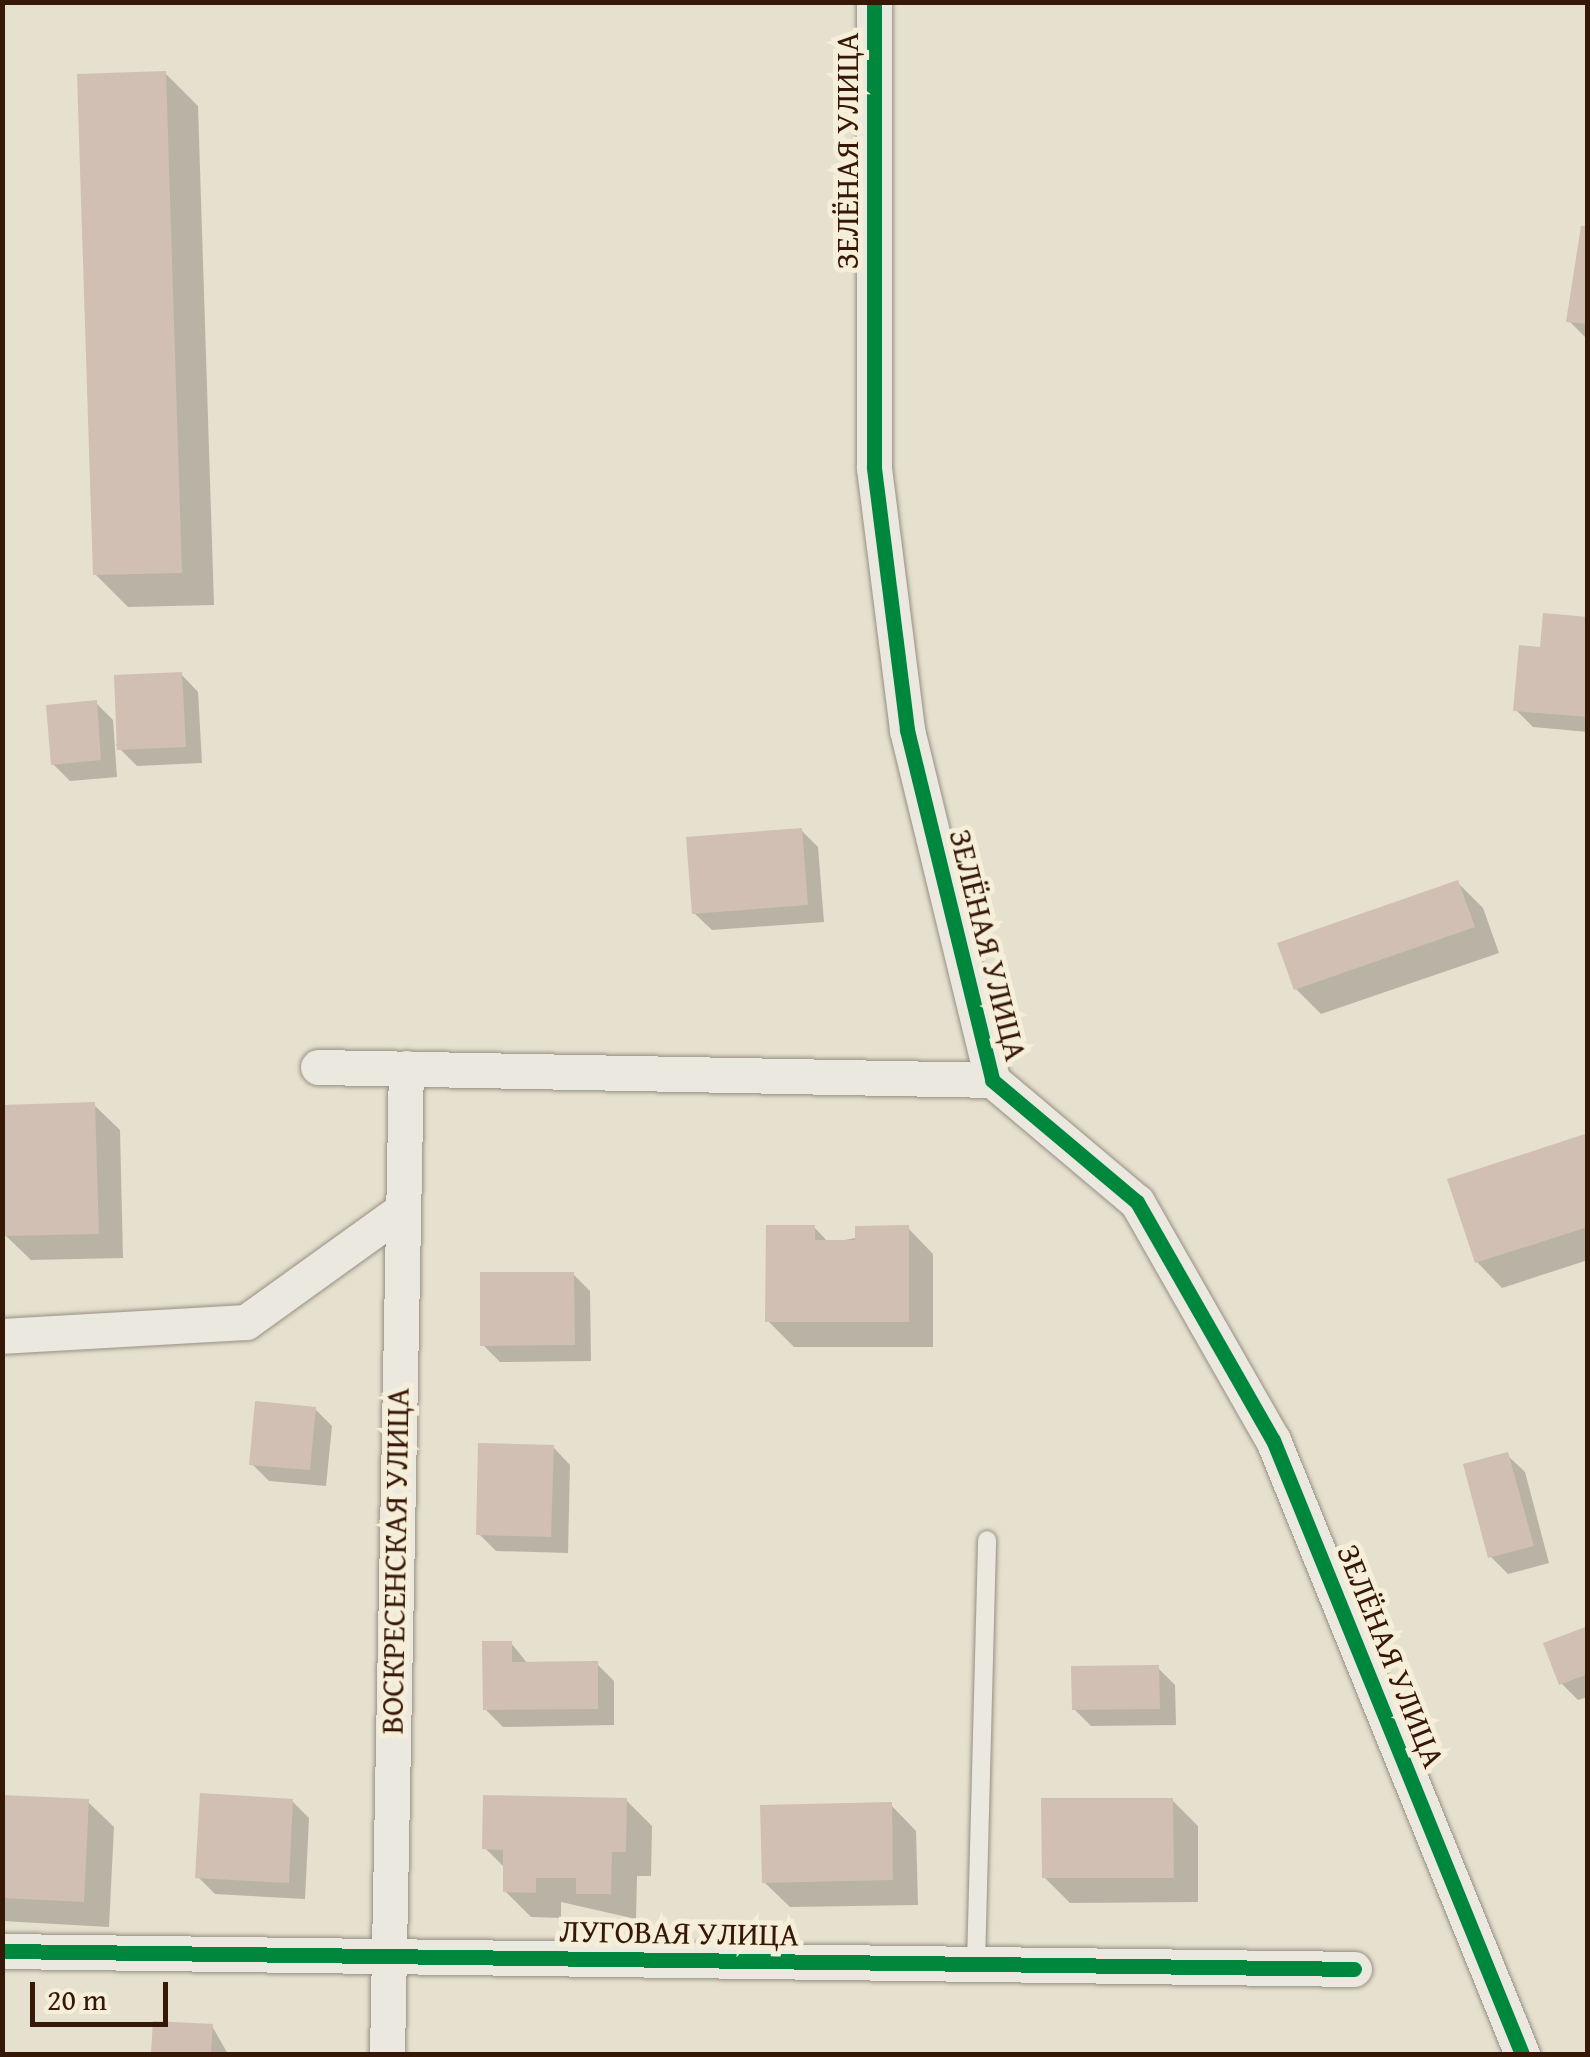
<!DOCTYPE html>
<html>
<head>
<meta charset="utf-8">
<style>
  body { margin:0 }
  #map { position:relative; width:1590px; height:2057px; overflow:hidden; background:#e6e0ce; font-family:"Gentium Book Plus",serif }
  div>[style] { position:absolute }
  .shadow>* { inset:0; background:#0003 }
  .building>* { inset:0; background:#d0bfb2 }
  .roads { filter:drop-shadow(0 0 2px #978f83) drop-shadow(0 0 2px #978f83) }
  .lane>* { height:18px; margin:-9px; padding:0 9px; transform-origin:9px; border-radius:9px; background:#ebe8df }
  .street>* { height:35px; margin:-17.5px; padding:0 17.5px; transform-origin:17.5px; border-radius:17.5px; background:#ebe8df }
  .cycleway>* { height:15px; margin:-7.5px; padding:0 7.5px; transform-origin:7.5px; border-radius:7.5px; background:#00873e }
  span { translate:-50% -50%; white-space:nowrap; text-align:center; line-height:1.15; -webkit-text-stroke:10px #f5eed9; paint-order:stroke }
  .street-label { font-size:32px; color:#371706 }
  .frame { position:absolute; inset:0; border:5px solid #371706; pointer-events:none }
  .scale { position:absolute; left:30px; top:1982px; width:138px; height:45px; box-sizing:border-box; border:5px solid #371706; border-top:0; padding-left:12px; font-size:30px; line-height:35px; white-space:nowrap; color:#371706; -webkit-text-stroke:8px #f5eed9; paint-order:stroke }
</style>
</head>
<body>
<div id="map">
  <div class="shadow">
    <i style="clip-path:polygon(165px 73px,198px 106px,214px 605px,128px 607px,95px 574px)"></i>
    <i style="clip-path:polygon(1588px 229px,1588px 340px,1569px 321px)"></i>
    <i style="clip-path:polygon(1588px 619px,1588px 732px,1533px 727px,1516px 710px,1543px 650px)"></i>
    <i style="clip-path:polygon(181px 674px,198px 692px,202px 763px,137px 766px,116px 745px)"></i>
    <i style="clip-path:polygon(96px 703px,113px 720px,117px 777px,70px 781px,53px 764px)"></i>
    <i style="clip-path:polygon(801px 830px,818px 847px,824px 922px,712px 930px,694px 913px)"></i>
    <i style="clip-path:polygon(1458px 883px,1483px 908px,1499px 953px,1321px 1014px,1296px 989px)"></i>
    <i style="clip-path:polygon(94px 1105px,120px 1130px,123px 1258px,31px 1260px,5px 1235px)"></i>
    <i style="clip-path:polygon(1588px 1136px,1588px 1260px,1502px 1288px,1477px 1262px)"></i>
    <i style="clip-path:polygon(814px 1227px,829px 1243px,908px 1228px,933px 1254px,933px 1347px,794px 1347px,768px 1321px)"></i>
    <i style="clip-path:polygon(573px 1274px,590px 1291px,591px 1361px,500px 1362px,483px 1345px)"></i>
    <i style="clip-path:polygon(315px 1409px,332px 1426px,326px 1486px,269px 1481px,252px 1464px)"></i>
    <i style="clip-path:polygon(553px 1447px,570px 1465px,568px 1553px,496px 1551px,479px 1534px)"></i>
    <i style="clip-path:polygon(1507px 1455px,1525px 1472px,1549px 1563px,1508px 1574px,1491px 1557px)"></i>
    <i style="clip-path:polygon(1588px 1629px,1588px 1697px,1578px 1700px,1561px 1683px)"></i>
    <i style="clip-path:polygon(511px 1643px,528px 1664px,597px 1664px,614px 1681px,614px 1725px,503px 1727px,485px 1709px)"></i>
    <i style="clip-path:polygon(1158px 1668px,1175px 1685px,1176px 1725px,1091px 1726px,1074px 1709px)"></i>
    <i style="clip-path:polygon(2px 1797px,88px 1802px,114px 1827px,109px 1927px,2px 1921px)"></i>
    <i style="clip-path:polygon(626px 1800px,652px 1826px,651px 1876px,637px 1876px,636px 1919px,561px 1902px,561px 1918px,531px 1917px,505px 1891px,506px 1869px,485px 1848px)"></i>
    <i style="clip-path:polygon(1172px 1800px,1198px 1826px,1198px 1902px,1070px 1903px,1044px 1877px)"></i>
    <i style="clip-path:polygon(292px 1801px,309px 1818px,305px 1899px,215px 1894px,198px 1877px)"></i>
    <i style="clip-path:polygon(891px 1805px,916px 1831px,918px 1905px,790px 1907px,764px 1882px)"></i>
    <i style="clip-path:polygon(155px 2023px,212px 2026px,228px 2054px,153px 2054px)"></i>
  </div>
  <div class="building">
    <i style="clip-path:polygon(166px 71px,182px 573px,93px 575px,77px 74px)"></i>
    <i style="clip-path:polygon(1581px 226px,1588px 226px,1588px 324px,1566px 322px)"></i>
    <i style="clip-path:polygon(1543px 613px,1588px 617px,1588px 717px,1513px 711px,1519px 645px,1540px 647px)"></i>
    <i style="clip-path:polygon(182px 672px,186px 747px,117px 750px,114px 675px)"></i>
    <i style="clip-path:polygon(97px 700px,101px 760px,51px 765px,46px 705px)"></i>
    <i style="clip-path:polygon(802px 828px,808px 905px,692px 914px,686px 837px)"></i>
    <i style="clip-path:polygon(1458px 880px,1475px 927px,1294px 990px,1277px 943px)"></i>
    <i style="clip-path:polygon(95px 1102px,99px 1234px,2px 1236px,2px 1105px)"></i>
    <i style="clip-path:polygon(1588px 1133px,1588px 1227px,1475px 1263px,1447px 1179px)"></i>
    <i style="clip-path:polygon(766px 1225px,815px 1225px,815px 1240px,855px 1240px,855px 1226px,909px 1225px,909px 1322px,765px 1322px)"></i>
    <i style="clip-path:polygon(480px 1272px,574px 1272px,575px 1345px,480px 1346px)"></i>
    <i style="clip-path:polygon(255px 1401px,316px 1407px,310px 1470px,249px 1465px)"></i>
    <i style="clip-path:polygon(478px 1443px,554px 1445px,551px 1537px,476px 1535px)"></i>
    <i style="clip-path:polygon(1508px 1452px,1534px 1546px,1488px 1558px,1463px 1464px)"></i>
    <i style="clip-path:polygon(1588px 1626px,1588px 1674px,1559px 1685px,1543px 1643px)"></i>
    <i style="clip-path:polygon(482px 1641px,512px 1641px,512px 1662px,598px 1661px,598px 1709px,483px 1710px)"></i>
    <i style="clip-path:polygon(1159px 1665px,1160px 1709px,1072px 1710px,1071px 1666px)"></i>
    <i style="clip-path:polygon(200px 1793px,293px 1799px,289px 1883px,195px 1878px)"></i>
    <i style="clip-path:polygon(2px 1795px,89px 1799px,84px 1902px,2px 1898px)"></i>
    <i style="clip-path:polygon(483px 1795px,627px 1798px,626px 1852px,612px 1852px,611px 1894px,576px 1894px,576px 1878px,536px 1878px,536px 1893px,503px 1892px,503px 1850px,482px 1849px)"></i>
    <i style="clip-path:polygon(1041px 1798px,1173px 1798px,1174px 1878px,1042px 1878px)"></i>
    <i style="clip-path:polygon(892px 1802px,893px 1880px,762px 1883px,760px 1805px)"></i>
    <i style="clip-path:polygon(153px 2021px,213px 2024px,211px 2054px,151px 2054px)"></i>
  </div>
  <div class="roads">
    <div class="lane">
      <i style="left:976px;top:1964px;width:424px;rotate:-88.5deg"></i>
    </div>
    <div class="street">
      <i style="left:874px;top:2px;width:466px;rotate:90deg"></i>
      <i style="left:874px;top:468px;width:264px;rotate:82.8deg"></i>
      <i style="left:907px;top:730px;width:360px;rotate:76.3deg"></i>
      <i style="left:992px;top:1080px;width:189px;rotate:40.1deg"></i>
      <i style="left:1137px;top:1202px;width:274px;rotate:60.3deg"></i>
      <i style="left:1273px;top:1440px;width:663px;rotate:67.93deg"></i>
      <i style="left:318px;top:1067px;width:674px;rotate:1.1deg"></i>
      <i style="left:2px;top:1336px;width:244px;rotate:-3.3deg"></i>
      <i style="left:246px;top:1322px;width:192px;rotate:-35.7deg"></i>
      <i style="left:2px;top:1951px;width:1352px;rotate:0.76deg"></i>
      <i style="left:387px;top:2054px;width:986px;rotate:-88.9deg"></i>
    </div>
  </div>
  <div class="cycleway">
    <i style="left:874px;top:2px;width:466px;rotate:90deg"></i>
    <i style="left:874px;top:468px;width:264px;rotate:82.8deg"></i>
    <i style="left:907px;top:730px;width:360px;rotate:76.3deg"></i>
    <i style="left:992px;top:1080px;width:189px;rotate:40.1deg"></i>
    <i style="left:1137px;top:1202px;width:274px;rotate:60.3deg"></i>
    <i style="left:1273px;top:1440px;width:663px;rotate:67.93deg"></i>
    <i style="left:2px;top:1951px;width:1352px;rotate:0.76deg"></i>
  </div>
  <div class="street-label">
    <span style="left:847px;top:151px;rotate:-90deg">ЗЕЛЁНАЯ УЛИЦА</span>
    <span style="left:988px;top:945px;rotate:76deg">ЗЕЛЁНАЯ УЛИЦА</span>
    <span style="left:395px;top:1561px;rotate:-89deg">ВОСКРЕСЕНСКАЯ УЛИЦА</span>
    <span style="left:1391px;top:1656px;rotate:68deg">ЗЕЛЁНАЯ УЛИЦА</span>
    <span style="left:679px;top:1933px;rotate:1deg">ЛУГОВАЯ УЛИЦА</span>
  </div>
  <div class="frame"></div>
  <div class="scale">20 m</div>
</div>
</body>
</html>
